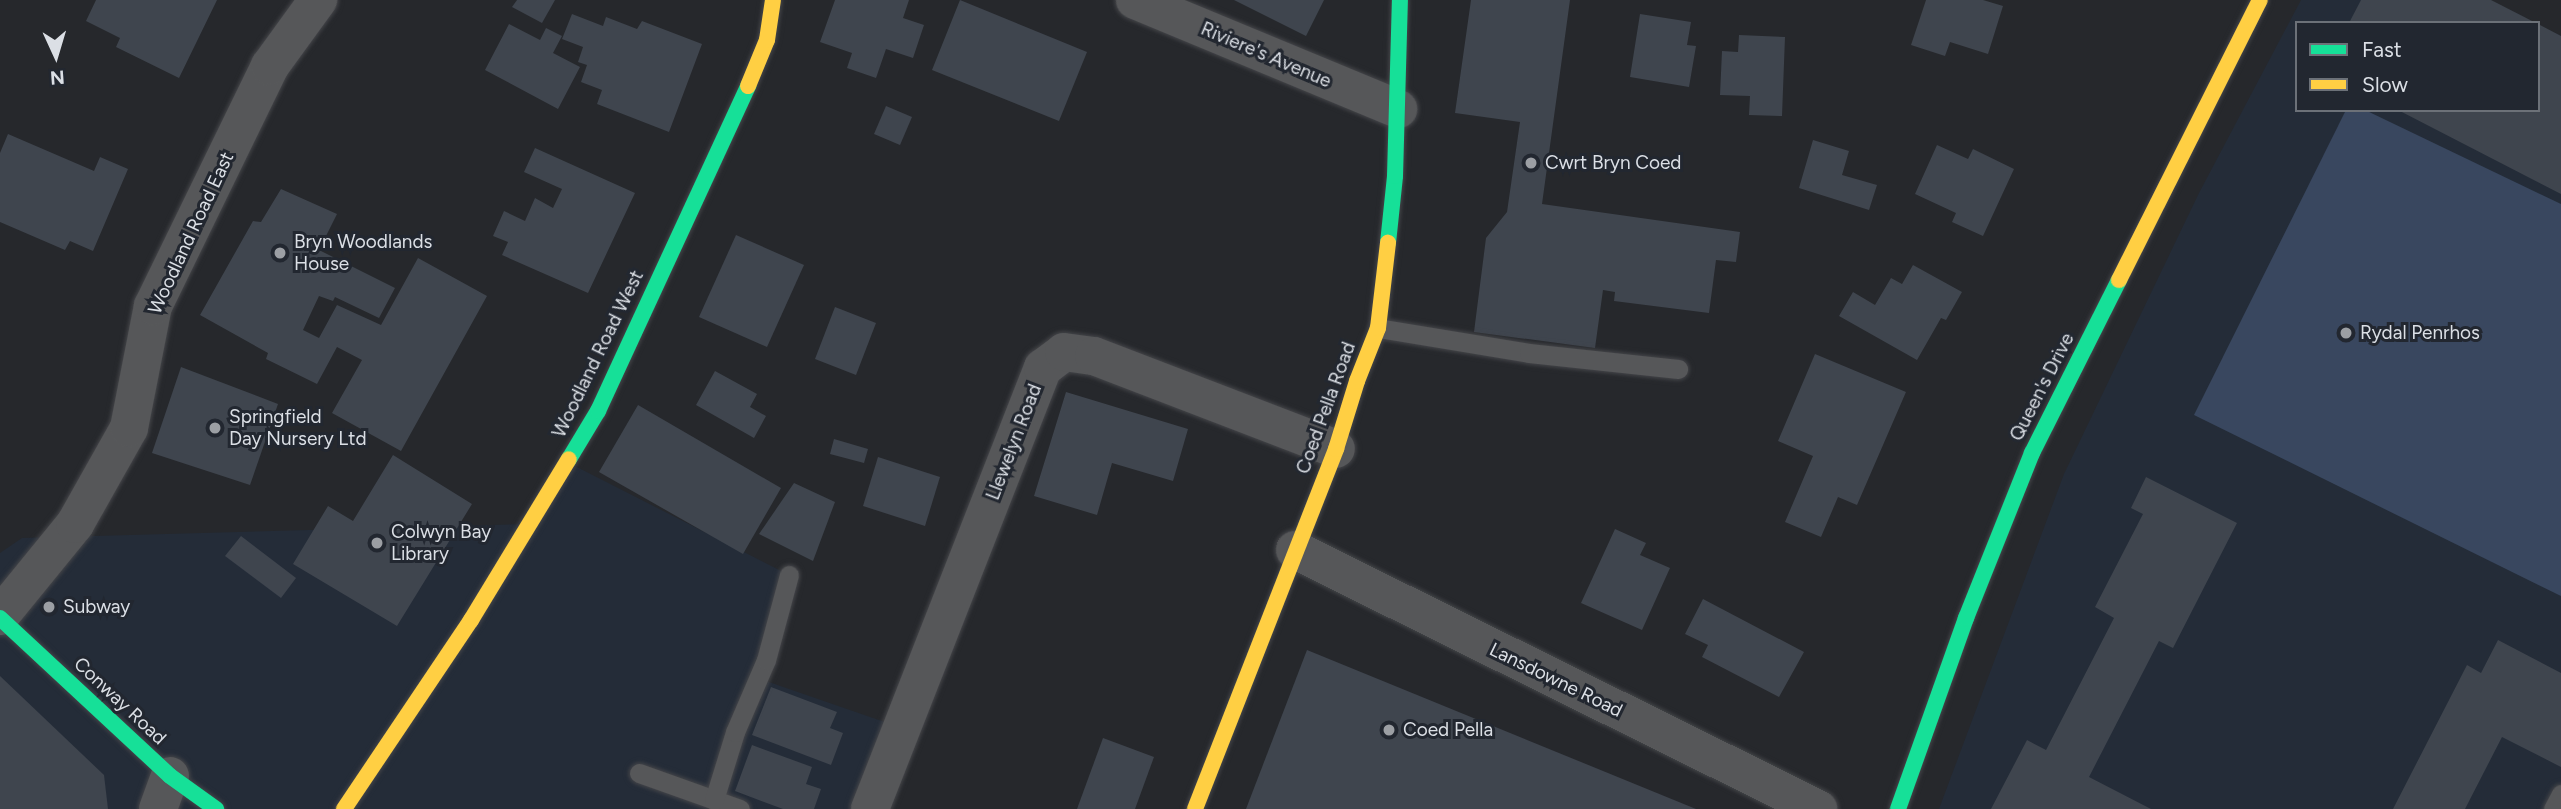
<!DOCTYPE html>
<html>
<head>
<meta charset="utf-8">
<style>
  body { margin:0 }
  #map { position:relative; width:2561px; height:809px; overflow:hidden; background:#26282c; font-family:Figtree,sans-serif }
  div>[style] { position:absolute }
  .built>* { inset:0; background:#242c38 }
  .green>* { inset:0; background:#39475f }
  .building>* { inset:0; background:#3f454e }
  .roads { filter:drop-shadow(0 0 2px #444549) drop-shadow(0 0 2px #444549) }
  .lane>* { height:19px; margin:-9.5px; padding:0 9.5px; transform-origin:9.5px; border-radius:9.5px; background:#565759 }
  .street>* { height:38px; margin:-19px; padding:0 19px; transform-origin:19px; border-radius:19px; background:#565759 }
  .fast>* { height:16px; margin:-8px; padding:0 8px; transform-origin:8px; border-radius:8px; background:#16e098 }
  .slow>* { height:16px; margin:-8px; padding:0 8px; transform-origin:8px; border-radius:8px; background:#ffcf43 }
  .dots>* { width:19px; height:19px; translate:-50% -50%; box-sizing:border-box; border:4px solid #222730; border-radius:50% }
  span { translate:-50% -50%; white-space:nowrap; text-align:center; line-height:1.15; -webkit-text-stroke:6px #222730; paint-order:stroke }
  .street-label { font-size:19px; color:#dbdfe5 }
  .poi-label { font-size:19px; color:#dbdfe5 }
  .left { translate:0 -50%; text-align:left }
  .legend { position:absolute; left:2295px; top:21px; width:245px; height:91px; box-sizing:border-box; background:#222730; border:2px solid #6c7178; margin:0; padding:9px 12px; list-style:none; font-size:21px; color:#dbdfe5 }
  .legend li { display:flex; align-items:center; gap:14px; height:35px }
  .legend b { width:35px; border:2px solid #6c7178 }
  .north { position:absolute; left:21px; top:21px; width:70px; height:70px; -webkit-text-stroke:5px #222730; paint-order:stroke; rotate:176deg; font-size:19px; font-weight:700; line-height:28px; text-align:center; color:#dbdfe5 }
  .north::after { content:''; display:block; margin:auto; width:24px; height:32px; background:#dbdfe5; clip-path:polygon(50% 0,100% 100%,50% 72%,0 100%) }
</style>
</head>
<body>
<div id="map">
  <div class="built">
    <i style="clip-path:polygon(2301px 0,2488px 0,2535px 23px,2297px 23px,2297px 110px,2538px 110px,2538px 25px,2561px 36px,2561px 809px,1939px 809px,2064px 474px,2199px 193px)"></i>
    <i style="clip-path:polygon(567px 462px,789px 575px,763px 680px,902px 728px,870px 809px,0 809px,0 553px,22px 538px,529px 524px)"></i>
  </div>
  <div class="green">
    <i style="clip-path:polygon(2346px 110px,2365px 110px,2561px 204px,2561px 596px,2194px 415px)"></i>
  </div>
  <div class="building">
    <i style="clip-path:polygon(96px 0,217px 0,179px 78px,116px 47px,120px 38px,86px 21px)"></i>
    <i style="clip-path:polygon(517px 0,555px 0,542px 23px,512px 7px)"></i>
    <i style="clip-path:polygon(835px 0,909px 0,903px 18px,924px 25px,913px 58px,886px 49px,876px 78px,847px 68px,852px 53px,820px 42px)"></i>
    <i style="clip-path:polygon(960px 0,1087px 52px,1059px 121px,932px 70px)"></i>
    <i style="clip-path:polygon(1234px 0,1324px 0,1306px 36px)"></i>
    <i style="clip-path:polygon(1471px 0,1570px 0,1542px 204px,1740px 232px,1736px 262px,1716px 260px,1709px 313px,1614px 301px,1615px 292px,1603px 290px,1595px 348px,1474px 332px,1486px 238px,1507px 212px,1520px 122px,1455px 113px)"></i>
    <i style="clip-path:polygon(1926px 0,1983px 0,2003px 6px,1988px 54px,1950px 42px,1945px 56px,1911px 45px)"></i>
    <i style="clip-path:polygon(2361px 0,2491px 0,2536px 23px,2349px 23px)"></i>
    <i style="clip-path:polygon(572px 14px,603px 26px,606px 17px,637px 29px,642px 21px,702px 44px,669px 132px,597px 104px,602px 90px,581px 82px,587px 65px,578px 62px,583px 47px,562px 39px)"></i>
    <i style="clip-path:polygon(1640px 14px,1691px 22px,1687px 45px,1696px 46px,1689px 87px,1630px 77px)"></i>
    <i style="clip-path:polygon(509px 24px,540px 40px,546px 28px,562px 36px,553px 53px,580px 67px,558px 109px,485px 70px)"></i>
    <i style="clip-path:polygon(2538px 24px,2561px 36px,2561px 194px,2398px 110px,2538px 110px)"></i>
    <i style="clip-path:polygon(1739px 35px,1785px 37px,1782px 116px,1749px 115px,1750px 96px,1720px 95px,1722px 51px,1738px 52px)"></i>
    <i style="clip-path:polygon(886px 106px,912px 117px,900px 145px,874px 134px)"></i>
    <i style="clip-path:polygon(8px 134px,94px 171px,100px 157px,128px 169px,93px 251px,70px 241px,65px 250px,0 222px,0 153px)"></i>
    <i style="clip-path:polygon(1813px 140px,1849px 151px,1842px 175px,1877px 185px,1869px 210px,1799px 188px)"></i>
    <i style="clip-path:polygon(1937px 145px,1968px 159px,1973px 149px,2014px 169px,1983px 236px,1952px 222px,1956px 213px,1915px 194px)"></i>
    <i style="clip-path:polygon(535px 148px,635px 193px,588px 293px,502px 255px,508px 242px,493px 236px,504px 211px,525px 221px,535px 198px,553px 208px,562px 189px,524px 172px)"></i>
    <i style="clip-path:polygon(281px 189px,337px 214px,319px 250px,395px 288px,379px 318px,335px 297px,333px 301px,319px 296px,303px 330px,319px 338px,337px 305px,381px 325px,418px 258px,487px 296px,401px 451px,332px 413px,362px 360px,337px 347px,317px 384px,266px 359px,268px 353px,200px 315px,253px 221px,261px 222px)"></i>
    <i style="clip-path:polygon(736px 235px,804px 265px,767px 347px,699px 317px)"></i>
    <i style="clip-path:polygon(1913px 265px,1962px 292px,1946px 320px,1941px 318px,1917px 360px,1839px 316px,1853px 292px,1875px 305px,1891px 278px,1902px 284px)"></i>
    <i style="clip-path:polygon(835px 307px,876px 323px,856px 375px,815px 359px)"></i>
    <i style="clip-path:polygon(1815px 354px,1906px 392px,1857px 505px,1838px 497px,1821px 537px,1785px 522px,1813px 456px,1778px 441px)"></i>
    <i style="clip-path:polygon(181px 367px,278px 404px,250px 485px,152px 453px)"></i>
    <i style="clip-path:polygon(715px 371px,757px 394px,750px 407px,766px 416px,754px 438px,696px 405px)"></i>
    <i style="clip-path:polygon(1066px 392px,1188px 429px,1173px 481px,1112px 463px,1097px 515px,1034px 496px)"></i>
    <i style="clip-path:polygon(638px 405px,781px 488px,743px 554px,599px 472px)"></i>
    <i style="clip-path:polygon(834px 439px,868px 449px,864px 463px,830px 454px)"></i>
    <i style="clip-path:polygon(393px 455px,472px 504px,397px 626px,293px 564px,328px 506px,353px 521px)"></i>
    <i style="clip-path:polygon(878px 457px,940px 477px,925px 526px,863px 506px)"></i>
    <i style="clip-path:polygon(2146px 477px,2237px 523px,2173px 648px,2159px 641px,2089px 777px,2151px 809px,1991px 809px,2027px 740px,2046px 750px,2114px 618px,2095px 607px,2143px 514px,2131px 508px)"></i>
    <i style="clip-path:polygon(794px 483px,835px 502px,813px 561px,759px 534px)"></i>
    <i style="clip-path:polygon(1615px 529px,1646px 543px,1640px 555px,1670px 568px,1642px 630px,1581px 603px)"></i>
    <i style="clip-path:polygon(241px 536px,296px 578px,281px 598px,225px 556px)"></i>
    <i style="clip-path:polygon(1703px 599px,1804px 652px,1779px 697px,1702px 657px,1708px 645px,1685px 634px)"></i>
    <i style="clip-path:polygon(2498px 640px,2561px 673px,2561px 767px,2502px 737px,2465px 809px,2393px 809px,2467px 665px,2481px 673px)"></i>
    <i style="clip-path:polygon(1307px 650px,1696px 809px,1246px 809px)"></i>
    <i style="clip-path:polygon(0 676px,104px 775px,108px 809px,0 809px)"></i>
    <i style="clip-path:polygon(771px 687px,837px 712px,830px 728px,843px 733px,831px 765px,752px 735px)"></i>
    <i style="clip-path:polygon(1103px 738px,1154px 757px,1135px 809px,1077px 809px)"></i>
    <i style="clip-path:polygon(752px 745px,812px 767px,806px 784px,821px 789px,814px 809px,783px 809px,735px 791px)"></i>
  </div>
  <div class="roads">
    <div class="lane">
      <i style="left:1378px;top:328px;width:153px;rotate:9.4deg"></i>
      <i style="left:1529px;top:353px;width:150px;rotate:6.1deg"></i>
      <i style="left:639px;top:773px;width:107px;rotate:19.6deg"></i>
      <i style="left:714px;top:800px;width:71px;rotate:-72.8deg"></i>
      <i style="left:735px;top:732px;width:78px;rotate:-66.7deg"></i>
      <i style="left:766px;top:660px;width:88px;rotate:-74.9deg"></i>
      <i style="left:2553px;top:809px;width:17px;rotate:-62deg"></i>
    </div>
    <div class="street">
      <i style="left:1135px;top:0;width:285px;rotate:22.5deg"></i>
      <i style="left:1295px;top:550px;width:584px;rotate:26.35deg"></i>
      <i style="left:0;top:616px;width:119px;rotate:-50.8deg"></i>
      <i style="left:75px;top:524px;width:110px;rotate:-60.6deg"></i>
      <i style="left:129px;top:428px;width:124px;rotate:-78.9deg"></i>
      <i style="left:153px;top:306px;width:267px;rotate:-64deg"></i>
      <i style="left:270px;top:66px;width:82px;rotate:-54deg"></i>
      <i style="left:158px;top:809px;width:35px;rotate:-70deg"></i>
      <i style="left:870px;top:809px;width:474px;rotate:-68.6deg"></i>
      <i style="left:1043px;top:368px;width:26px;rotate:-37deg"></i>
      <i style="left:1064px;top:352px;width:30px;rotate:8deg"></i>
      <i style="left:1094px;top:356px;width:259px;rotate:21deg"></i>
    </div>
    <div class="fast">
      <i style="left:1388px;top:243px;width:67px;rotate:-84deg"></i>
      <i style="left:1395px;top:176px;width:176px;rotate:-88.4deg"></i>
      <i style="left:569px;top:459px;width:56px;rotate:-58.9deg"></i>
      <i style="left:598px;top:411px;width:358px;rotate:-65.2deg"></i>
      <i style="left:0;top:618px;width:232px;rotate:42.9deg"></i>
      <i style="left:170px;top:776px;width:57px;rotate:35.7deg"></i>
      <i style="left:1898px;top:809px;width:203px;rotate:-70.4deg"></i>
      <i style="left:1966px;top:618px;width:178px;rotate:-68.2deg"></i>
      <i style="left:2032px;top:453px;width:194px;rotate:-63.3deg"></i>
    </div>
    <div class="slow">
      <i style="left:748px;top:86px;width:50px;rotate:-67.6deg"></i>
      <i style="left:767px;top:40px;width:40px;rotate:-81.5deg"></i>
      <i style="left:2119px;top:280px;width:313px;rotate:-63.3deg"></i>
      <i style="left:344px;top:809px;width:228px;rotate:-56.1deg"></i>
      <i style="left:471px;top:620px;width:188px;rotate:-58.7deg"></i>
      <i style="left:1195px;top:809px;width:387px;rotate:-68.6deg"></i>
      <i style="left:1336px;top:449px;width:71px;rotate:-72.8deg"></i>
      <i style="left:1357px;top:381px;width:57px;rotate:-68.4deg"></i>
      <i style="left:1378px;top:328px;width:86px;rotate:-83.3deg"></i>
    </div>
  </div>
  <div class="dots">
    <i style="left:1531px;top:163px;background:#9c9fa4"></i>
    <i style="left:280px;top:253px;background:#9c9fa4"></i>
    <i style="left:2346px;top:333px;background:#9c9fa4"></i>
    <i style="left:215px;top:428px;background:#9c9fa4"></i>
    <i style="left:377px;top:543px;background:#9c9fa4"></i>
    <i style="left:49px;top:607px;background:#9c9fa4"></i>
    <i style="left:1389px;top:730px;background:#9c9fa4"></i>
  </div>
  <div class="street-label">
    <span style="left:1266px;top:55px;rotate:23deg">Riviere's Avenue</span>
    <span style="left:191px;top:233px;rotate:-65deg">Woodland Road East</span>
    <span style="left:598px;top:354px;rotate:-64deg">Woodland Road West</span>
    <span style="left:2042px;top:387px;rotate:-63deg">Queen's Drive</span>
    <span style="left:1326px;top:408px;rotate:-70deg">Coed Pella Road</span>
    <span style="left:1014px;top:442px;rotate:-69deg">Llewelyn Road</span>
    <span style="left:1556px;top:680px;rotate:26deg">Lansdowne Road</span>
    <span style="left:120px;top:701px;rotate:43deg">Conway Road</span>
  </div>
  <div class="poi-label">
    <span class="left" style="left:1545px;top:163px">Cwrt Bryn Coed</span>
    <span class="left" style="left:294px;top:253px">Bryn Woodlands<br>House</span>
    <span class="left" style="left:2360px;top:333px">Rydal Penrhos</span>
    <span class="left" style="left:229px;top:428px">Springfield<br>Day Nursery Ltd</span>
    <span class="left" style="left:391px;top:543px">Colwyn Bay<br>Library</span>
    <span class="left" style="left:63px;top:607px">Subway</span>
    <span class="left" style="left:1403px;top:730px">Coed Pella</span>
  </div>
  <ul class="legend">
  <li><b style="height:9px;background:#16e098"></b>Fast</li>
  <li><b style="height:9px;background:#ffcf43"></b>Slow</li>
  </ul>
  <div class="north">N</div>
</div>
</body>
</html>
